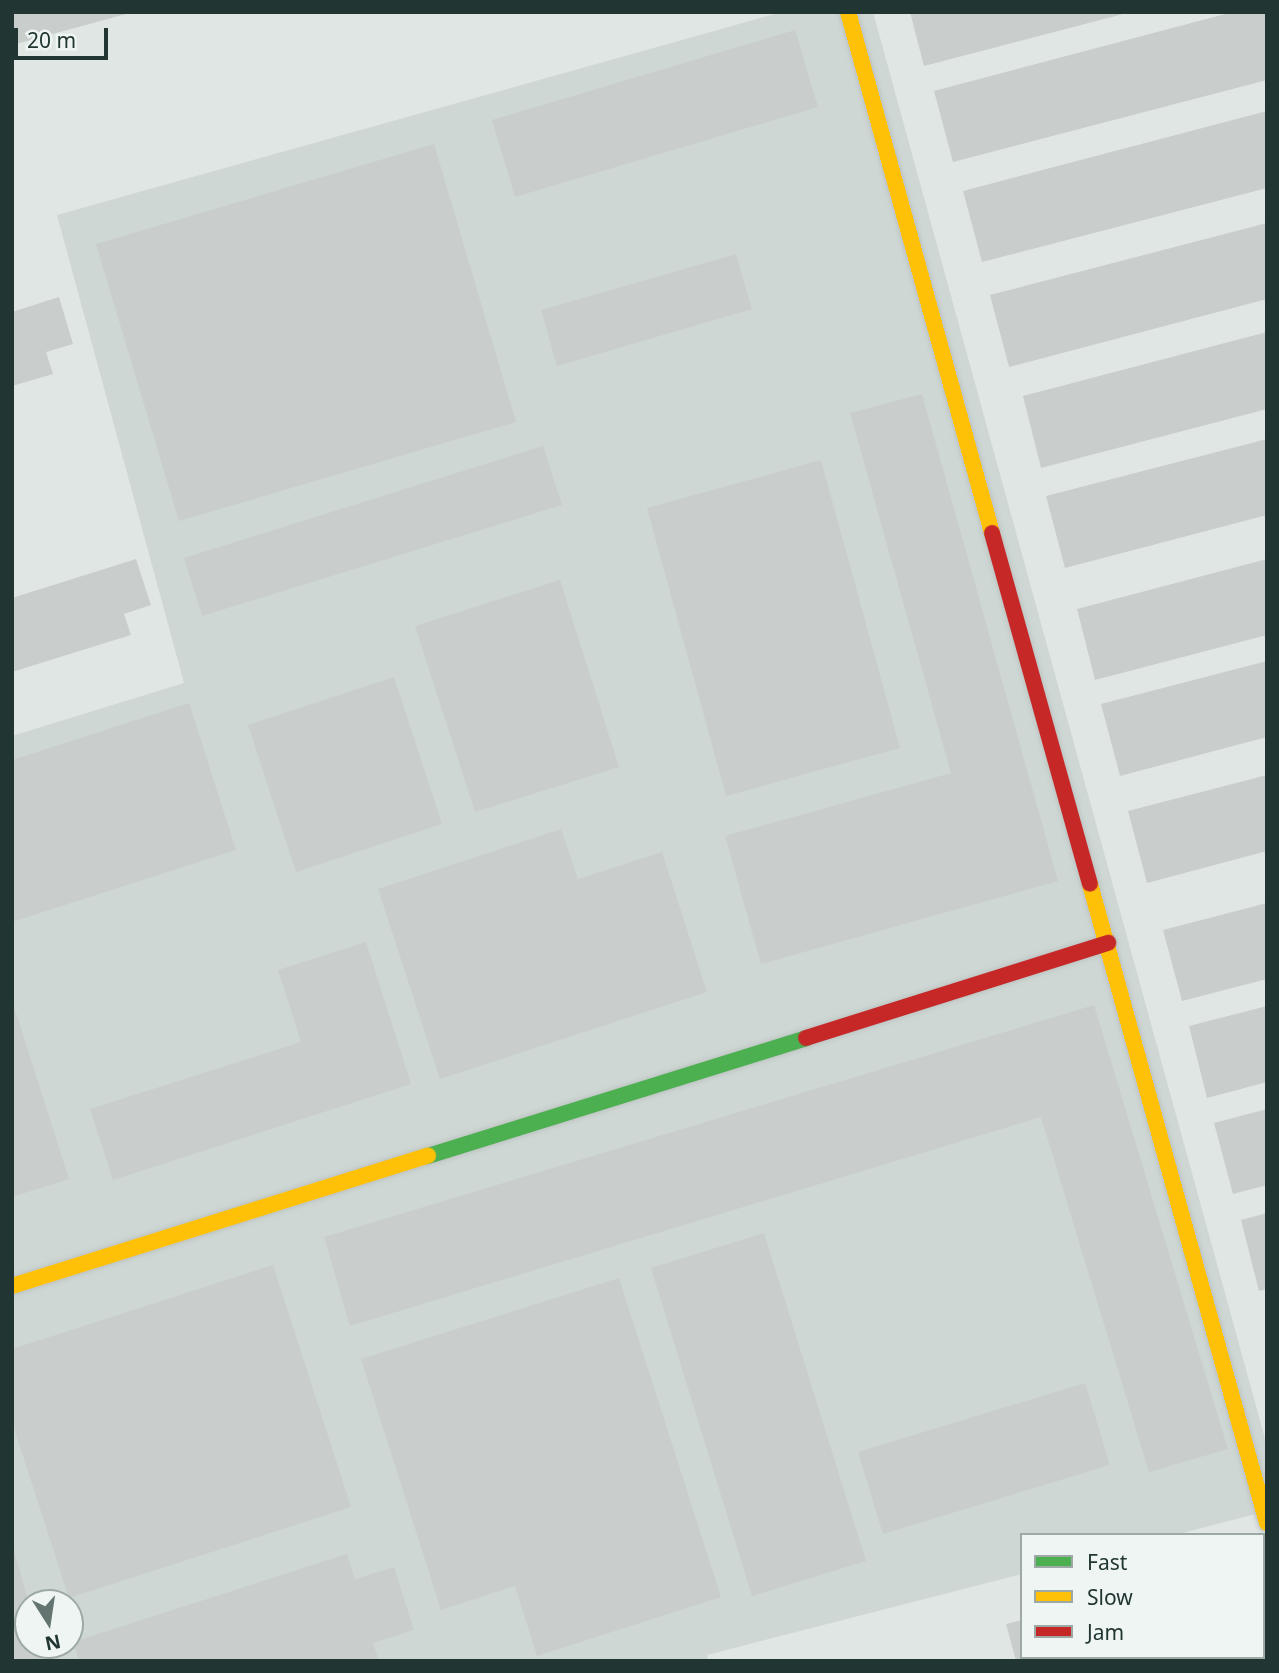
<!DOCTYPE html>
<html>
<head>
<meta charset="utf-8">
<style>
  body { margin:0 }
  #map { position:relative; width:1279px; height:1673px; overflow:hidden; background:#e0e6e3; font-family:"Noto Sans",sans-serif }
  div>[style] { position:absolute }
  .built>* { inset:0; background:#ced7d4 }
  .building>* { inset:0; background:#c9cecc }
  .roads { filter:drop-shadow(0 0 2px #bdc3c1) drop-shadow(0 0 2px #bdc3c1) }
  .fast>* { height:16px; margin:-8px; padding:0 8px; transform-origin:8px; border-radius:8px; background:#4caf50 }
  .slow>* { height:16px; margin:-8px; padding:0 8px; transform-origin:8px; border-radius:8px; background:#ffc107 }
  .jam>* { height:16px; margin:-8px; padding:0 8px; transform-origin:8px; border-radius:8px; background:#c62828 }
  span { translate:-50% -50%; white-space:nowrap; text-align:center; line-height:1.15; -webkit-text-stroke:5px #eef5f2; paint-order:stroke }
  .frame { position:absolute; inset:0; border:14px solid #213632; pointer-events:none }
  .legend { position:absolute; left:1020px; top:1533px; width:245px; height:126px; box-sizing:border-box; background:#eef5f2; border:2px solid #9ca9a5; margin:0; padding:9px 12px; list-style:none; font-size:21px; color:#213632 }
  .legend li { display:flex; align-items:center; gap:14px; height:35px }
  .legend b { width:35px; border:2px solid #9ca9a5 }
  .north { position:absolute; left:14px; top:1589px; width:70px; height:70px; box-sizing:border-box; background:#eef5f2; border:2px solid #9ca9a5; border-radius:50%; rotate:168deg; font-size:19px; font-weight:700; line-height:28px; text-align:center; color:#213632 }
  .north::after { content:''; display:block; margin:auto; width:24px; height:32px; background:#647470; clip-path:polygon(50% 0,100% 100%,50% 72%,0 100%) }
  .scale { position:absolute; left:14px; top:28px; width:94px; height:32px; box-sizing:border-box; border:4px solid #213632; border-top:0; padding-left:9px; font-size:21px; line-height:24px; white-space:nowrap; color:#213632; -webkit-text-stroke:5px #eef5f2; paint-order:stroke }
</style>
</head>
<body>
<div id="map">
  <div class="built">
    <i style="clip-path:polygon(evenodd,782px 12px,873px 12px,1267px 1446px,1267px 1511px,1175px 1535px,1022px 1535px,1022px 1574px,707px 1655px,708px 1661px,12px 1661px,12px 736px,184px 683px,57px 215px,782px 12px,28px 1603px,70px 1603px,70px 1645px,28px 1645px,28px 1603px)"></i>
  </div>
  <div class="building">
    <i style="clip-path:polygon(12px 12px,130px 12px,130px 13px,12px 45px)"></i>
    <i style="clip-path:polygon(910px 12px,1127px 12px,1127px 13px,924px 66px)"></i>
    <i style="clip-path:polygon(1233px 12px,1267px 12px,1267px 80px,953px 162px,934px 91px)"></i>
    <i style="clip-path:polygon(795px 30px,818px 107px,515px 197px,492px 120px)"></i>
    <i style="clip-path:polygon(1267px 111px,1267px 188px,982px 262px,963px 191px)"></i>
    <i style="clip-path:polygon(434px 144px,516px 422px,179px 521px,96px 244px)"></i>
    <i style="clip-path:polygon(1267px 223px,1267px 299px,1009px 367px,990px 295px)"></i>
    <i style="clip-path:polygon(736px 254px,752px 309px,557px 366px,541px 310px)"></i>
    <i style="clip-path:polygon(59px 297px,73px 344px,46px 352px,53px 374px,12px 386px,12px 312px)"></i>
    <i style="clip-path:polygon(1267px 332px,1267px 409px,1041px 468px,1023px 396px)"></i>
    <i style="clip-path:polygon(922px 394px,1058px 881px,761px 964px,725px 836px,951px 773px,850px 413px)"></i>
    <i style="clip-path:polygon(1267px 439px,1267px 515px,1065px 568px,1046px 496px)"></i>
    <i style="clip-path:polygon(543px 446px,562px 505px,202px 616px,184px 558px)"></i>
    <i style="clip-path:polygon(821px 460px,900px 748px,726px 796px,647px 508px)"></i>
    <i style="clip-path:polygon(136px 559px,151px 605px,124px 614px,131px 635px,12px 672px,12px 598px)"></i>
    <i style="clip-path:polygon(1267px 559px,1267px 635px,1095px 680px,1077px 609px)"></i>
    <i style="clip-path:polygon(560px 580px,619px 767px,475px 812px,415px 626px)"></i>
    <i style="clip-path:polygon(1267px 661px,1267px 737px,1120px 776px,1101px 704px)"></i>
    <i style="clip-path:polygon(394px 677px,442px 824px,296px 872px,248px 725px)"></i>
    <i style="clip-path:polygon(189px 703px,236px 850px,12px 922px,12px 760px)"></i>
    <i style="clip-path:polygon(1267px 775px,1267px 851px,1147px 883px,1128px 811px)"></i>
    <i style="clip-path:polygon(561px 829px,578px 879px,662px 852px,707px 992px,440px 1079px,378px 889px)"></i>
    <i style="clip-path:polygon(1267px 903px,1267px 979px,1182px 1001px,1163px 930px)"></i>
    <i style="clip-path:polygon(366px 942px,411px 1084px,113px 1180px,90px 1109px,301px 1042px,278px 970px)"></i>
    <i style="clip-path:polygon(12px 1000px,69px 1179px,12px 1197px)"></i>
    <i style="clip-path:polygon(1094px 1005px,1228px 1449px,1149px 1472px,1041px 1117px,350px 1326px,324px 1237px)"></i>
    <i style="clip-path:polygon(1267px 1006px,1267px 1082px,1207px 1098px,1189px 1026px)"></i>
    <i style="clip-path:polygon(1267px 1109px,1267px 1185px,1233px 1194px,1214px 1123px)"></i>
    <i style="clip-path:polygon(1267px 1213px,1267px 1289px,1259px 1291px,1241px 1220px)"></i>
    <i style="clip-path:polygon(764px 1233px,866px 1561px,752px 1596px,651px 1268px)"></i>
    <i style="clip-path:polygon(273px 1265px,351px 1507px,69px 1598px,12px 1422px,12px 1349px)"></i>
    <i style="clip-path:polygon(619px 1278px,721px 1597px,537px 1656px,515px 1586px,441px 1610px,361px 1359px)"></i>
    <i style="clip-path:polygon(1085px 1383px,1110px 1465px,883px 1534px,858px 1452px)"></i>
    <i style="clip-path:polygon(12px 1543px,29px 1603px,28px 1645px,40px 1645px,44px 1661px,12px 1661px)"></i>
    <i style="clip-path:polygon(347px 1554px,355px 1579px,394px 1567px,414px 1630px,373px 1643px,379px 1661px,79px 1661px,73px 1642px)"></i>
    <i style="clip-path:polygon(1022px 1620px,1022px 1657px,1119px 1658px,1016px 1661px,1006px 1624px)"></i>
  </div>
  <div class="roads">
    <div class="fast">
      <i style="left:428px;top:1156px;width:396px;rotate:-17.3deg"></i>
    </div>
    <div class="slow">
      <i style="left:848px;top:12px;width:541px;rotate:74.55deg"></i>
      <i style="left:1090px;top:884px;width:663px;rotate:74.52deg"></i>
      <i style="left:12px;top:1286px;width:436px;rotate:-17.4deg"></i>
    </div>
    <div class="jam">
      <i style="left:992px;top:533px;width:364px;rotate:74.4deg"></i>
      <i style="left:806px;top:1038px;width:317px;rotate:-17.5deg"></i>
    </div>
  </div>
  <div class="frame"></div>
  <ul class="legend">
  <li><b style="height:9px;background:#4caf50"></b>Fast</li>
  <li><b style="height:9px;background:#ffc107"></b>Slow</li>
  <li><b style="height:9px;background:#c62828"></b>Jam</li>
  </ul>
  <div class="north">N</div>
  <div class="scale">20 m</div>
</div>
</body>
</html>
